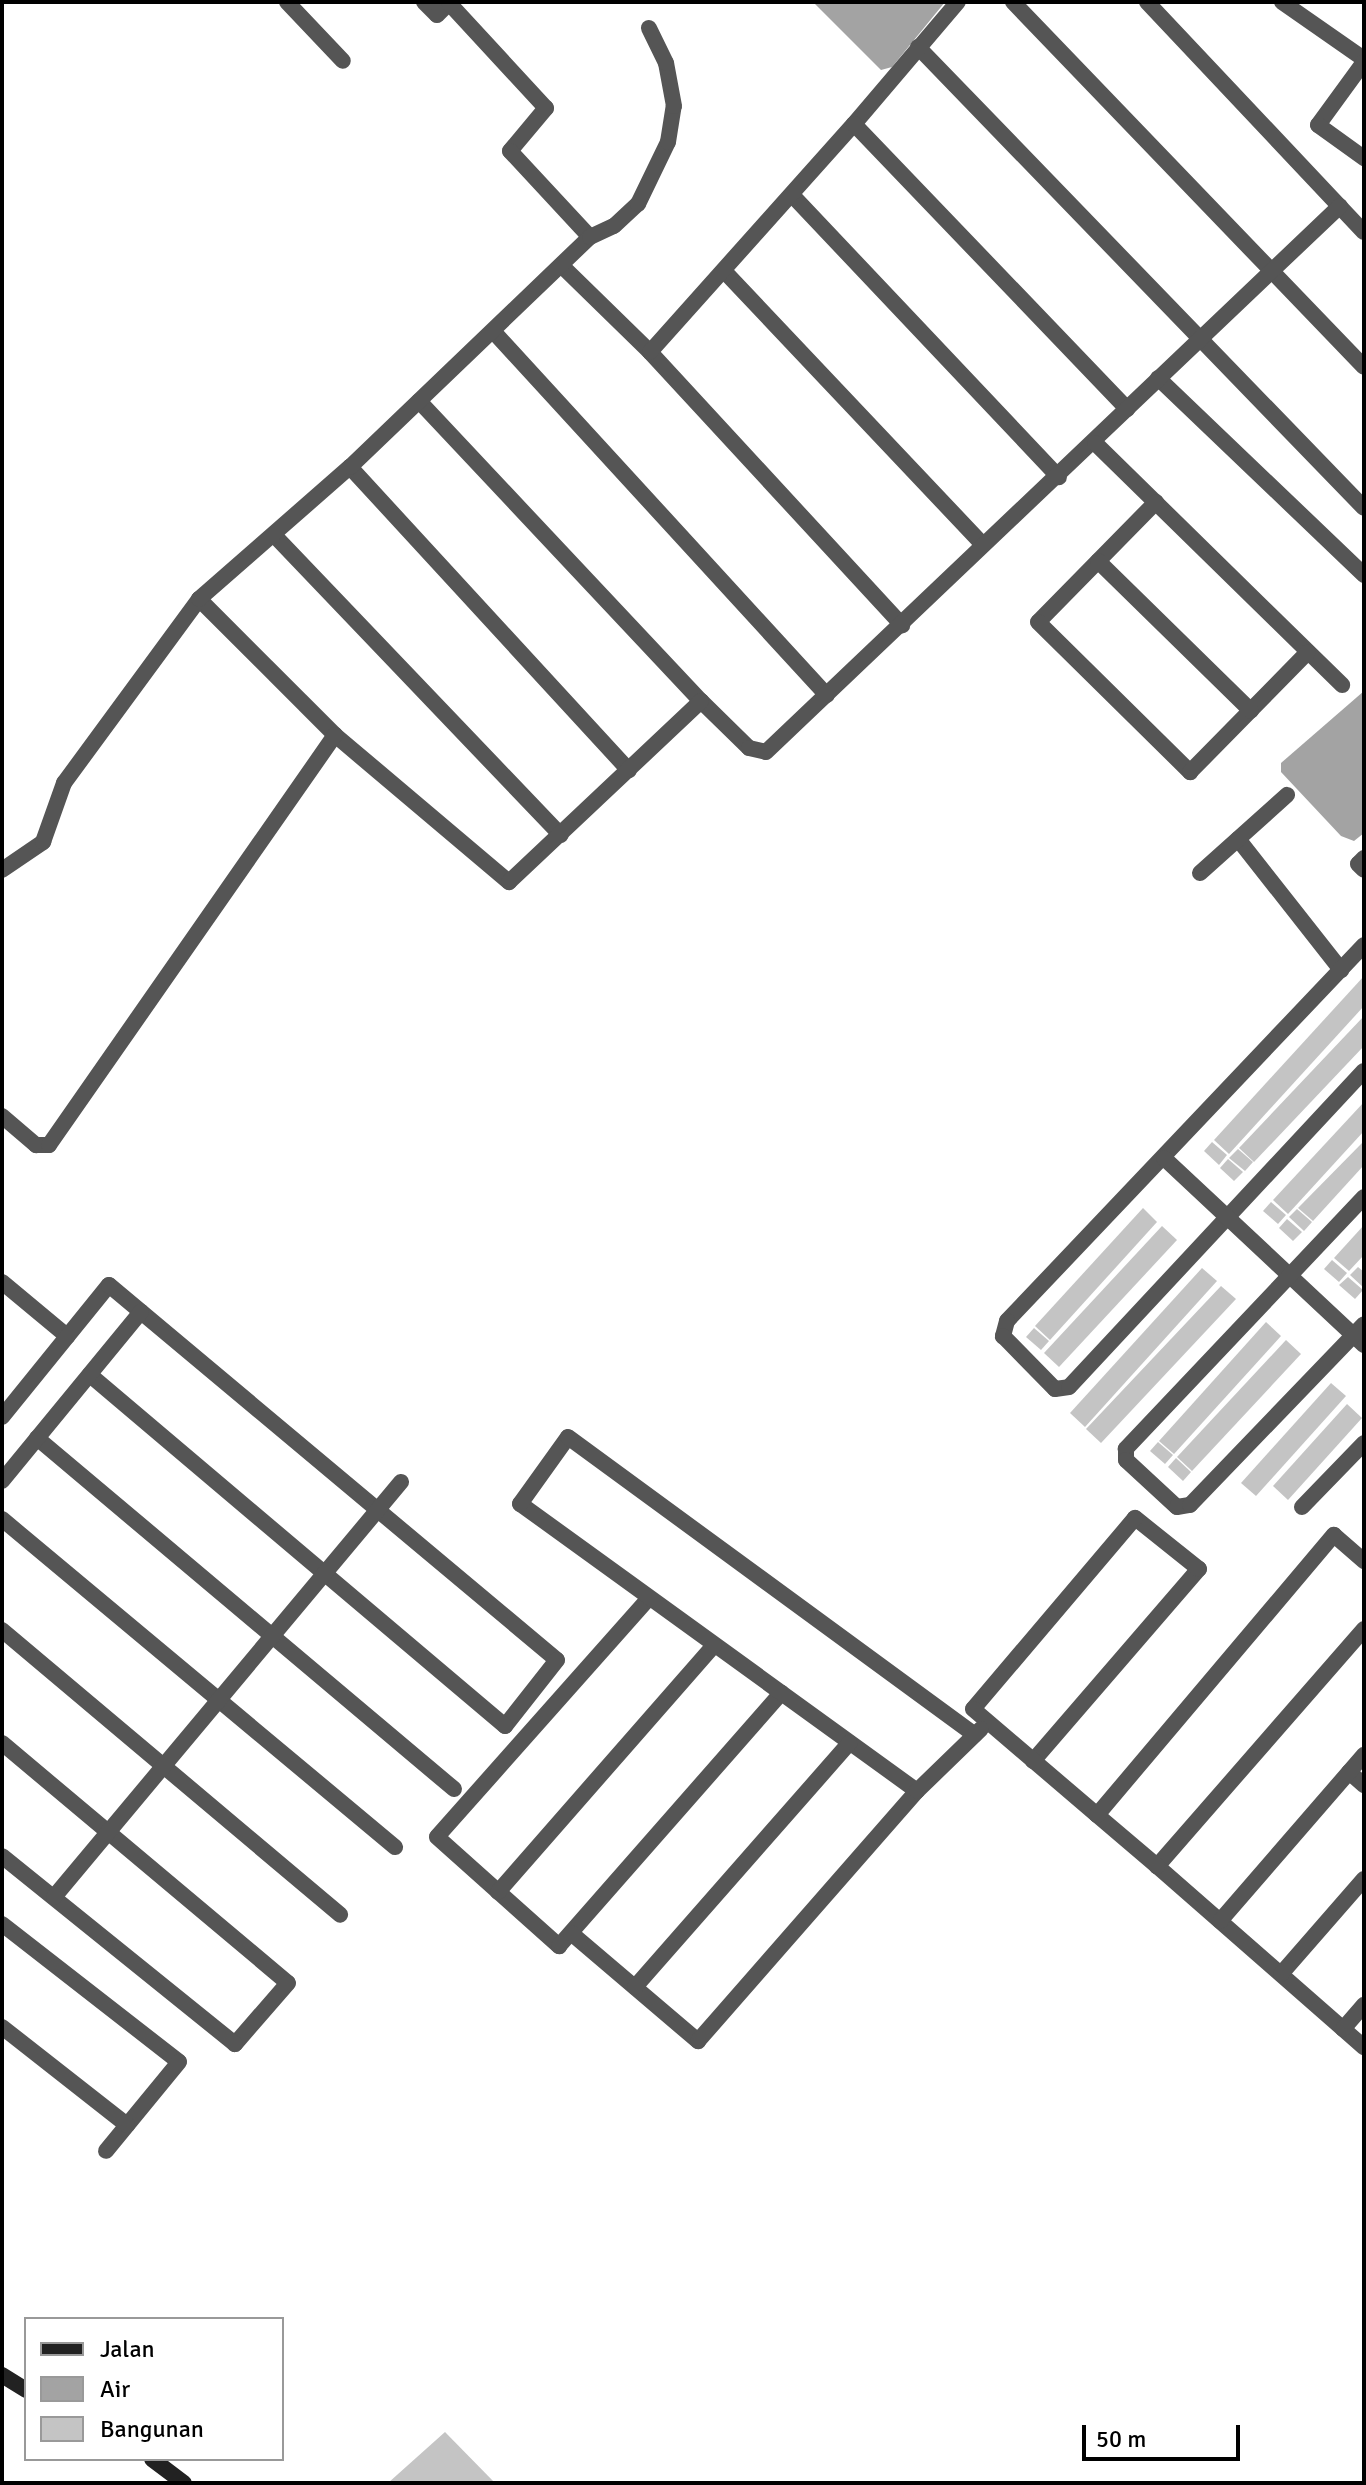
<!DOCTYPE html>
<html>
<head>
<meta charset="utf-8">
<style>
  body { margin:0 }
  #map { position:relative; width:1366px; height:2485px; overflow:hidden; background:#fff; font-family:Signika,sans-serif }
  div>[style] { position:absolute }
  .water>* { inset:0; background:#a3a3a3 }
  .building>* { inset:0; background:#c4c4c4 }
  .minor>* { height:16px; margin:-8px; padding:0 8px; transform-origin:8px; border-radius:8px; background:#555 }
  .secondary>* { height:16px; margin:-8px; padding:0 8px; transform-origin:8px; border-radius:8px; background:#222 }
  span { translate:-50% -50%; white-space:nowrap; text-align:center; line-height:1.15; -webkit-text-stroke:8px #fff; paint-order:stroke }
  .frame { position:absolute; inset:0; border:4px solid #000; pointer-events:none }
  .legend { position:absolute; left:24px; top:2317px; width:260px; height:144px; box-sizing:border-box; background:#fff; border:2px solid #999; margin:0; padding:10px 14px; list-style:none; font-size:24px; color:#000 }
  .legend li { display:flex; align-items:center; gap:16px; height:40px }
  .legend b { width:40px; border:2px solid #999 }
  .scale { position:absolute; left:1082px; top:2425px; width:158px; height:36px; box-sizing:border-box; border:4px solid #000; border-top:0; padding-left:10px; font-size:24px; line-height:28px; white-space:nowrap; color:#000; -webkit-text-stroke:6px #fff; paint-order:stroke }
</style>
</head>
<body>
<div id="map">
  <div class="water">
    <i style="clip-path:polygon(813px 2px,945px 2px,892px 67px,881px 70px)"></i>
    <i style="clip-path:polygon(1364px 691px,1364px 833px,1354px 841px,1341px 836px,1281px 772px,1281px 763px)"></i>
  </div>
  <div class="building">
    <i style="clip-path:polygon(1364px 976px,1364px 1006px,1229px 1154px,1214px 1140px)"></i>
    <i style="clip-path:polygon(1364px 1016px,1364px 1046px,1254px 1162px,1239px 1148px)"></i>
    <i style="clip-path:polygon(1364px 1102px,1364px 1131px,1288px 1214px,1273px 1200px)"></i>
    <i style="clip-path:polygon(1364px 1141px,1364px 1165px,1313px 1221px,1298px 1208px)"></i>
    <i style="clip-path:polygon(1212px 1142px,1227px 1155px,1219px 1165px,1204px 1151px)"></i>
    <i style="clip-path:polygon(1238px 1149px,1253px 1162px,1245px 1171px,1229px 1158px)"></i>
    <i style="clip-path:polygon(1228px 1159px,1243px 1172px,1234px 1181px,1220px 1168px)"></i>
    <i style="clip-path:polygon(1271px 1202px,1286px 1215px,1278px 1224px,1263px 1211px)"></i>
    <i style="clip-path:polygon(1143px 1208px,1157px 1222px,1050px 1340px,1035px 1326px)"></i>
    <i style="clip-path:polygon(1297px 1209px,1312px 1222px,1304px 1231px,1289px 1217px)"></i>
    <i style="clip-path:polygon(1287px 1219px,1302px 1232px,1293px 1241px,1279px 1228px)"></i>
    <i style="clip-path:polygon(1364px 1225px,1364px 1255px,1349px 1271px,1334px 1258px)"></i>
    <i style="clip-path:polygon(1162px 1226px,1177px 1240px,1059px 1367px,1044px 1353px)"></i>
    <i style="clip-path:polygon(1332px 1260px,1347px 1273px,1339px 1282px,1324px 1269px)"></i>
    <i style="clip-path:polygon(1358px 1267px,1364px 1272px,1364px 1288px,1350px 1275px)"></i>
    <i style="clip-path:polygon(1202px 1268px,1217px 1281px,1085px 1427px,1070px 1413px)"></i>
    <i style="clip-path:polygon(1348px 1277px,1363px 1290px,1355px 1299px,1339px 1285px)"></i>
    <i style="clip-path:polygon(1221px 1286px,1236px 1299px,1101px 1443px,1086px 1429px)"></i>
    <i style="clip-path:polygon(1266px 1322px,1281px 1336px,1174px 1454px,1159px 1441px)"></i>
    <i style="clip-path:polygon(1034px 1328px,1049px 1341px,1041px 1350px,1026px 1337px)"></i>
    <i style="clip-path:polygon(1286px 1340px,1301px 1354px,1192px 1471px,1177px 1457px)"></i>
    <i style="clip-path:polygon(1331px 1383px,1346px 1396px,1256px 1496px,1241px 1483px)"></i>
    <i style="clip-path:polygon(1347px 1404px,1362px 1418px,1288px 1500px,1273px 1486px)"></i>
    <i style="clip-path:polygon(1158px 1442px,1173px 1455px,1165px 1464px,1150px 1451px)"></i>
    <i style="clip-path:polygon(1176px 1458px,1191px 1472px,1183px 1481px,1168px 1467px)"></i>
    <i style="clip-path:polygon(445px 2432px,495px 2483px,388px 2483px)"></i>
  </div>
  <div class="minor">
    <i style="left:287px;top:2px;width:81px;rotate:46.5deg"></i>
    <i style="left:424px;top:2px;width:18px;rotate:45deg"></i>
    <i style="left:437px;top:15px;width:18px;rotate:-45deg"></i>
    <i style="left:1013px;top:2px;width:506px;rotate:46.12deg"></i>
    <i style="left:1147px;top:2px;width:316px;rotate:46.7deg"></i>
    <i style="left:1282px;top:2px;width:100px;rotate:34.8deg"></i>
    <i style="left:449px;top:3px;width:143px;rotate:47.3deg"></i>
    <i style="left:546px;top:108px;width:56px;rotate:129.9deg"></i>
    <i style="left:510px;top:151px;width:117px;rotate:47.1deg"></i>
    <i style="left:918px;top:47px;width:641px;rotate:45.95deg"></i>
    <i style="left:1364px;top:62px;width:78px;rotate:126.1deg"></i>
    <i style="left:1318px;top:125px;width:57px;rotate:35.7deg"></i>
    <i style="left:854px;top:124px;width:160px;rotate:-49.6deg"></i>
    <i style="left:793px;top:196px;width:387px;rotate:46.6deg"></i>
    <i style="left:563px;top:267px;width:122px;rotate:44.3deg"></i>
    <i style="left:650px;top:352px;width:372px;rotate:47.3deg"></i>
    <i style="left:726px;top:273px;width:374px;rotate:46.6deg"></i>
    <i style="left:493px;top:331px;width:494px;rotate:47.5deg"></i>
    <i style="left:650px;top:352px;width:306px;rotate:-48.2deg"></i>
    <i style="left:854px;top:124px;width:395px;rotate:46.2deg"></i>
    <i style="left:1158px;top:378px;width:285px;rotate:43.7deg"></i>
    <i style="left:419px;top:401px;width:412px;rotate:46.8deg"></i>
    <i style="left:701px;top:701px;width:67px;rotate:44.4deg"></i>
    <i style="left:749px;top:748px;width:17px;rotate:13deg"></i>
    <i style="left:766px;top:752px;width:792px;rotate:-43.57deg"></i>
    <i style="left:1095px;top:443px;width:346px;rotate:44.4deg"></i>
    <i style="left:350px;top:467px;width:412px;rotate:47.4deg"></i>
    <i style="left:1156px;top:502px;width:168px;rotate:134.5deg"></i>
    <i style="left:1038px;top:622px;width:214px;rotate:44.6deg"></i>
    <i style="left:1190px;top:772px;width:168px;rotate:-45.5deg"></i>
    <i style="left:274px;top:535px;width:415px;rotate:46.3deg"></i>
    <i style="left:1098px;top:561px;width:214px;rotate:44.4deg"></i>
    <i style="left:199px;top:599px;width:192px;rotate:45deg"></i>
    <i style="left:335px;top:735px;width:228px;rotate:40.2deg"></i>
    <i style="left:509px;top:882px;width:264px;rotate:-43.3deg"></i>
    <i style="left:1238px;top:839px;width:167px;rotate:51.8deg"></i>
    <i style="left:1364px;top:858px;width:8px;rotate:135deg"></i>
    <i style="left:1358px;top:864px;width:8px;rotate:45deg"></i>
    <i style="left:2px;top:870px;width:50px;rotate:-34.3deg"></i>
    <i style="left:43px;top:842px;width:63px;rotate:-70.4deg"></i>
    <i style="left:64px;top:783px;width:228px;rotate:-53.7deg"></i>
    <i style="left:199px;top:599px;width:201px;rotate:-41.2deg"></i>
    <i style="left:350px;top:467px;width:332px;rotate:-43.8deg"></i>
    <i style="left:590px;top:237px;width:26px;rotate:-25deg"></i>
    <i style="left:614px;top:226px;width:33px;rotate:-43deg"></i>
    <i style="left:638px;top:204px;width:69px;rotate:-64.2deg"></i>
    <i style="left:668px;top:142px;width:36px;rotate:-81deg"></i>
    <i style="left:674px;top:106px;width:44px;rotate:-100.5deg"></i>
    <i style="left:666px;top:63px;width:39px;rotate:-116deg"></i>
    <i style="left:1200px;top:873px;width:117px;rotate:-41.9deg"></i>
    <i style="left:1364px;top:945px;width:518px;rotate:133.52deg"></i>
    <i style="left:1007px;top:1321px;width:16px;rotate:105deg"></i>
    <i style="left:1003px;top:1336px;width:74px;rotate:45.5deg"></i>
    <i style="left:1055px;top:1389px;width:14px;rotate:-8deg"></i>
    <i style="left:1069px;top:1387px;width:432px;rotate:-47deg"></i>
    <i style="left:2px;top:1116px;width:45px;rotate:40.5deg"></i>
    <i style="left:36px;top:1145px;width:13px"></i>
    <i style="left:49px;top:1145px;width:500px;rotate:-55.1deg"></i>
    <i style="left:1164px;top:1158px;width:274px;rotate:43.1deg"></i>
    <i style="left:1364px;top:1197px;width:347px;rotate:133.4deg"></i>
    <i style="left:1126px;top:1449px;width:11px;rotate:90deg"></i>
    <i style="left:1126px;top:1460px;width:69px;rotate:42.7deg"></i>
    <i style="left:1177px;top:1507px;width:13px;rotate:-9deg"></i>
    <i style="left:1190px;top:1505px;width:251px;rotate:-46.1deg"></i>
    <i style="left:2px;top:1282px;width:85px;rotate:39.7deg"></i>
    <i style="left:2px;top:1417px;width:170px;rotate:-51deg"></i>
    <i style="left:109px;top:1285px;width:584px;rotate:39.93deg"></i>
    <i style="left:557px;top:1660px;width:84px;rotate:128.2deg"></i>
    <i style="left:505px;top:1726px;width:544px;rotate:-139.78deg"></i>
    <i style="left:37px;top:1438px;width:545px;rotate:40.09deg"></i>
    <i style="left:2px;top:1481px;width:219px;rotate:-50.6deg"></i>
    <i style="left:1302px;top:1507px;width:89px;rotate:-45.9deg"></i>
    <i style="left:2px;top:1519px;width:512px;rotate:39.85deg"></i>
    <i style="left:649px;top:1598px;width:319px;rotate:131.6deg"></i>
    <i style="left:437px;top:1837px;width:164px;rotate:41.8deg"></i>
    <i style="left:559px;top:1946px;width:337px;rotate:-48.7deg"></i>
    <i style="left:1364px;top:1629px;width:315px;rotate:131.1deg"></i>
    <i style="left:1157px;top:1866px;width:275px;rotate:41.2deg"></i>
    <i style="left:2px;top:1630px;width:442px;rotate:40.1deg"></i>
    <i style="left:2px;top:1743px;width:373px;rotate:40deg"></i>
    <i style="left:288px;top:1983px;width:81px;rotate:131deg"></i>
    <i style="left:235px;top:2044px;width:299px;rotate:-141.1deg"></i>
    <i style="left:1033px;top:1761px;width:254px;rotate:-49.2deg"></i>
    <i style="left:1199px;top:1569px;width:82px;rotate:-141.4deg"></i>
    <i style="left:1135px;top:1518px;width:250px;rotate:130.3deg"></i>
    <i style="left:973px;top:1709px;width:163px;rotate:40.5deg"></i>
    <i style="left:1097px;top:1815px;width:79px;rotate:40.4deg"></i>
    <i style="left:1349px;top:1772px;width:20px;rotate:41deg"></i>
    <i style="left:917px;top:1791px;width:490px;rotate:-144.1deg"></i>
    <i style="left:520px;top:1504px;width:82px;rotate:-54.4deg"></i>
    <i style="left:568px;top:1437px;width:504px;rotate:36.21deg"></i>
    <i style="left:1097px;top:1815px;width:367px;rotate:-49.8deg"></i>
    <i style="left:1334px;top:1535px;width:40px;rotate:41deg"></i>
    <i style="left:498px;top:1892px;width:328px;rotate:-48.8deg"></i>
    <i style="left:54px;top:1897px;width:541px;rotate:-50.1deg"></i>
    <i style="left:1220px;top:1921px;width:220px;rotate:-49.1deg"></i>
    <i style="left:2px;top:1924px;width:224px;rotate:37.9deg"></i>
    <i style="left:179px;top:2062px;width:115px;rotate:129.4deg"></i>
    <i style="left:571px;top:1933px;width:167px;rotate:40.4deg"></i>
    <i style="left:698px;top:2041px;width:332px;rotate:-48.8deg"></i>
    <i style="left:917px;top:1791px;width:89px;rotate:-44.1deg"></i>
    <i style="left:1281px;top:1974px;width:126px;rotate:-48.9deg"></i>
    <i style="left:635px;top:1987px;width:325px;rotate:-48.7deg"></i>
    <i style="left:2px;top:2027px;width:159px;rotate:38.1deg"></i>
    <i style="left:1343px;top:2029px;width:32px;rotate:-49deg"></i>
  </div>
  <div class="secondary">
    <i style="left:2px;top:2375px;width:28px;rotate:32deg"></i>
    <i style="left:152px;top:2459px;width:40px;rotate:37deg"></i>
  </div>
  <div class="frame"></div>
  <ul class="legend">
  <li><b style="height:10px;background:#222"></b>Jalan</li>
  <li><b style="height:22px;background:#a3a3a3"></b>Air</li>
  <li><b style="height:22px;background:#c4c4c4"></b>Bangunan</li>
  </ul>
  <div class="scale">50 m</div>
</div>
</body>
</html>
